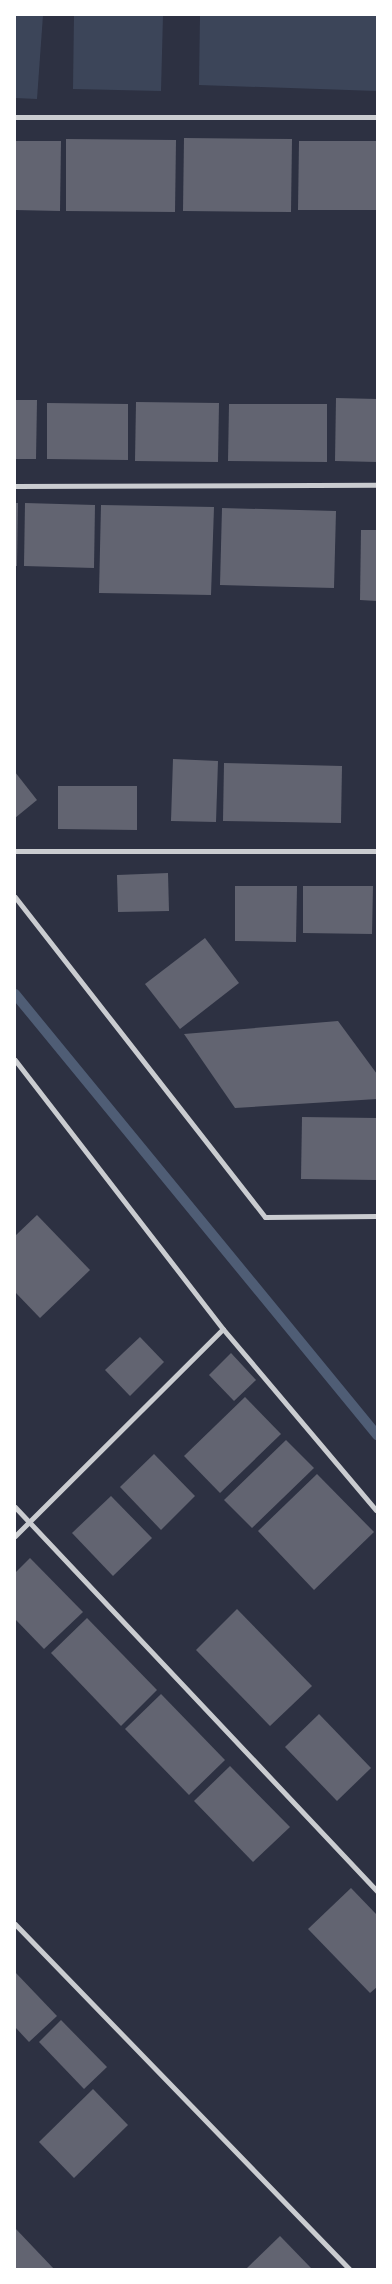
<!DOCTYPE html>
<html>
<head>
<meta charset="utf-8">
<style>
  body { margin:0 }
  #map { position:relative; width:392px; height:2284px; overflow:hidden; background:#2d3142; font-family:Lato,sans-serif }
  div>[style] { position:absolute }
  .green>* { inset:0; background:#3c4559 }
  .stream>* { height:10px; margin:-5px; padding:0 5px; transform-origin:5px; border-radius:5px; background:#4f5d75 }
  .building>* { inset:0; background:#626471 }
  .minor>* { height:5px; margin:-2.5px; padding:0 2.5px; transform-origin:2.5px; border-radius:2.5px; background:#caccd0 }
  span { translate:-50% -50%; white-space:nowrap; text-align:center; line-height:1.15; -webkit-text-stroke:4px #fff; paint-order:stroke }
  .frame { position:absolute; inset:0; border:16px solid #fff; pointer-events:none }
</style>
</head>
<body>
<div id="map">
  <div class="green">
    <i style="clip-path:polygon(15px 15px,43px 15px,37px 99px,15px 98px)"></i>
    <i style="clip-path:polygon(74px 15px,163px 15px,161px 91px,73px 89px)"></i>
    <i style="clip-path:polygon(200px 15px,377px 15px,377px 91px,199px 85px)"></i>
  </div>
  <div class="stream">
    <i style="left:15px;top:994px;width:571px;rotate:50.62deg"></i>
  </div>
  <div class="building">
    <i style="clip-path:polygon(184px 138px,292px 139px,291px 212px,183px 211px)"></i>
    <i style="clip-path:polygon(66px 139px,176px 140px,175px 212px,66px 211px)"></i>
    <i style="clip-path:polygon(15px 141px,61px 141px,60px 211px,15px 210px)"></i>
    <i style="clip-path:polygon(299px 141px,377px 141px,377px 210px,298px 210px)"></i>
    <i style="clip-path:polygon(336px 398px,377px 399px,377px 462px,335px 461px)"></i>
    <i style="clip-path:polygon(15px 400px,37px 400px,36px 459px,15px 459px)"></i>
    <i style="clip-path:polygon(136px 402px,219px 403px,218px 462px,135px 461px)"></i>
    <i style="clip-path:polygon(47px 403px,128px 404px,128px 460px,47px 459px)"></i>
    <i style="clip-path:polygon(229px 404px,327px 404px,327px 462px,228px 461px)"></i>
    <i style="clip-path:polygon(15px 503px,18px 503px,17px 566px,15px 566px)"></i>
    <i style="clip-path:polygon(25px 503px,95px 505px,94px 568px,24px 566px)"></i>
    <i style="clip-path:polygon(101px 505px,214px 507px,211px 595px,99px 593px)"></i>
    <i style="clip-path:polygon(222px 508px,336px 511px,334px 588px,220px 585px)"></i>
    <i style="clip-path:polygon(361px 530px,377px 530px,377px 601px,360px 600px)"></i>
    <i style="clip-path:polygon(173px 759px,218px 761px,216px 822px,171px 821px)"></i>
    <i style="clip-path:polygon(224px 763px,342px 766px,341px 823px,223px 821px)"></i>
    <i style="clip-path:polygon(15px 772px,37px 800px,15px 818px)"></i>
    <i style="clip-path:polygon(58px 786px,137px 786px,137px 830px,58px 829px)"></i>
    <i style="clip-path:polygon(168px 873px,169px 911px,118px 912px,117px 875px)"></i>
    <i style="clip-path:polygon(235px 886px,297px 886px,296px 942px,235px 941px)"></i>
    <i style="clip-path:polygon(303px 886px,373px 886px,372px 934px,303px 933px)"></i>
    <i style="clip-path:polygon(205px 938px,239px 983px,180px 1029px,145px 984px)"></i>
    <i style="clip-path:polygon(338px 1021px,377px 1074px,377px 1099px,235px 1108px,184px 1034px)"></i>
    <i style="clip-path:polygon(302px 1117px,377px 1118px,377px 1180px,301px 1179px)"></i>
    <i style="clip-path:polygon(37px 1215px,90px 1270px,40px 1318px,15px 1292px,15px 1236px)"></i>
    <i style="clip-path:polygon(140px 1337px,164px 1362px,130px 1396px,105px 1370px)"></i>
    <i style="clip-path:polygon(231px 1353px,256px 1380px,234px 1401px,209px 1375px)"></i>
    <i style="clip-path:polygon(245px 1397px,281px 1434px,220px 1493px,184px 1456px)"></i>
    <i style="clip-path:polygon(286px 1440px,314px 1468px,252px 1528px,224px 1500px)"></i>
    <i style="clip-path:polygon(154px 1454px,195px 1496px,161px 1530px,120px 1487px)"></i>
    <i style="clip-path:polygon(317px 1474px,374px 1532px,314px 1590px,258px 1531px)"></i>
    <i style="clip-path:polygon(111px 1496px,152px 1538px,113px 1576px,72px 1533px)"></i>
    <i style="clip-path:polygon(30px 1558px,83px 1612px,44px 1649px,15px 1619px,15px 1573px)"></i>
    <i style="clip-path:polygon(237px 1609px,312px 1686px,270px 1726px,196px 1650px)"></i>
    <i style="clip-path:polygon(87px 1618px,157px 1690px,121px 1726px,51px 1653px)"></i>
    <i style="clip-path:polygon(161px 1694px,225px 1760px,189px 1795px,125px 1729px)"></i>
    <i style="clip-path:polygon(319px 1714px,371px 1768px,337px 1801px,285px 1747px)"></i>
    <i style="clip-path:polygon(230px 1766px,290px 1827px,253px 1862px,194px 1801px)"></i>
    <i style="clip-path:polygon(351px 1888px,377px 1915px,377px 1987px,370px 1993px,308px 1929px)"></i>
    <i style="clip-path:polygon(15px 1972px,57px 2016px,29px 2042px,15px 2027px)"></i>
    <i style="clip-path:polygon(61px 2020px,107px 2067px,84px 2089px,39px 2042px)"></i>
    <i style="clip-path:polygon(93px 2089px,128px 2125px,74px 2178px,39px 2142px)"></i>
    <i style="clip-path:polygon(15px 2228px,54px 2269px,15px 2269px)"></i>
    <i style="clip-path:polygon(280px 2236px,312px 2269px,246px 2269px)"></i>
  </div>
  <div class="minor">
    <i style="left:15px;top:117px;width:362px"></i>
    <i style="left:15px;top:486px;width:362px;rotate:-0.2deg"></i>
    <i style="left:15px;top:851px;width:362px"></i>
    <i style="left:15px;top:897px;width:406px;rotate:52deg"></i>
    <i style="left:265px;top:1217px;width:112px;rotate:-0.5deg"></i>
    <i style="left:15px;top:1060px;width:340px;rotate:52.3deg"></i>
    <i style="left:223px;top:1329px;width:237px;rotate:49.8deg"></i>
    <i style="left:15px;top:1507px;width:528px;rotate:46.69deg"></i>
    <i style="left:15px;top:1536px;width:293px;rotate:-44.9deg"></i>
    <i style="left:15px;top:1924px;width:480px;rotate:45.9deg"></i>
  </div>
  <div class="frame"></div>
</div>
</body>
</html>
